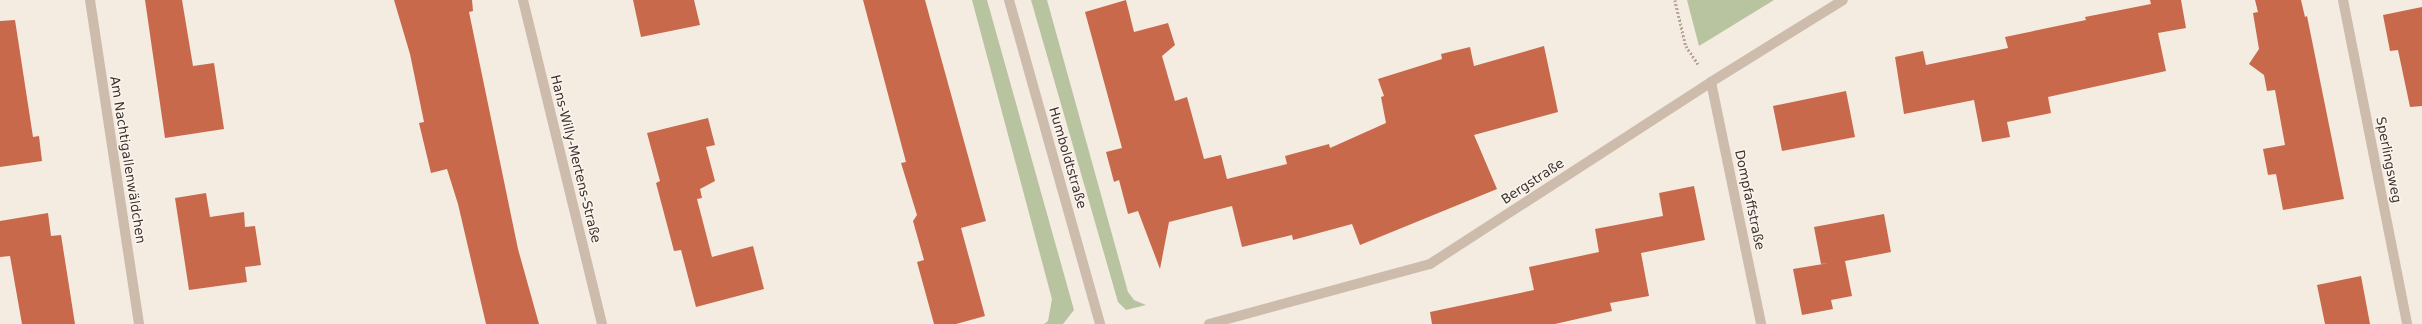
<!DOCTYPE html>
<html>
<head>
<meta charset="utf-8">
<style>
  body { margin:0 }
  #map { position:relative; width:2422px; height:324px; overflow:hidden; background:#f4ebe1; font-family:"DejaVu Sans",sans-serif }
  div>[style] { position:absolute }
  .green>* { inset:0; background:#b8c4a0 }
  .building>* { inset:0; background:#c8694b }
  .path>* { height:2.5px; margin-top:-1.25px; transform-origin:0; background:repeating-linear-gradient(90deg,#b9a596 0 2px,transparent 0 4px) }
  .minor>* { height:10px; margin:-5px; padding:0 5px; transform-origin:5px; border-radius:5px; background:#cdbbac }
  span { translate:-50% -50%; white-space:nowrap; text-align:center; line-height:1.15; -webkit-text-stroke:3px #fbf5ee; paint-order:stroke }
  .street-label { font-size:13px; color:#3b302b }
</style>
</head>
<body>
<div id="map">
  <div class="green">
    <i style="clip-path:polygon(972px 0,987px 0,1074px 310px,1063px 324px,1044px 324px,1048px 321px,1052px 299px)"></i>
    <i style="clip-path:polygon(1031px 0,1047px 0,1128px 292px,1134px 300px,1146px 305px,1126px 310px,1118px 302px)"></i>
    <i style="clip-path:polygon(1687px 0,1774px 0,1699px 46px)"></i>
  </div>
  <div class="building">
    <i style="clip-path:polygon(145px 0,182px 0,193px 66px,214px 63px,224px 129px,165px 138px)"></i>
    <i style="clip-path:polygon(394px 0,472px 0,473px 11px,469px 12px,518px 249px,539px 324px,486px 324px,458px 204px,447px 169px,431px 173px,419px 123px,424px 122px,410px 54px)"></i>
    <i style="clip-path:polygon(633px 0,694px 0,700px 25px,641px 37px)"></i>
    <i style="clip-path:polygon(863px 0,925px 0,986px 221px,961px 228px,985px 316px,956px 324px,934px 324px,917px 262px,924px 260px,913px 221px,917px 215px,901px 163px,906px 162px)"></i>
    <i style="clip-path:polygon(1126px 0,1134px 32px,1168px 23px,1175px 45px,1162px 56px,1175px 101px,1187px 97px,1204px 159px,1221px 155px,1227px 179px,1287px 164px,1285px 156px,1329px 144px,1330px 148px,1386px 123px,1381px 97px,1384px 96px,1378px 79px,1442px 59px,1441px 54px,1470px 47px,1474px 66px,1544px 46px,1558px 112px,1474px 135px,1497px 189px,1360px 245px,1352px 224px,1293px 240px,1292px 235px,1242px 247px,1232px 206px,1169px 222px,1160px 269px,1138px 211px,1128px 214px,1119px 180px,1114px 182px,1106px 152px,1122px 148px,1085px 12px)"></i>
    <i style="clip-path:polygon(2150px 0,2181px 0,2186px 28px,2158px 33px,2166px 71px,2048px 97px,2051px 113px,2007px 122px,2010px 137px,1982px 142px,1974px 100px,1904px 114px,1895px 57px,1923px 51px,1926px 65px,2008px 48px,2005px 37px,2086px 20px,2085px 17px,2151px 4px)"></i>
    <i style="clip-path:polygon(2255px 0,2301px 0,2305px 17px,2307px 16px,2344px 199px,2283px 210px,2276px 174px,2268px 175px,2263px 149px,2285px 145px,2275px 90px,2267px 91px,2264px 75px,2249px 64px,2259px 49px,2253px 13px,2258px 12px)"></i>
    <i style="clip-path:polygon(2422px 7px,2422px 106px,2410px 107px,2398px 50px,2390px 51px,2383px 15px)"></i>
    <i style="clip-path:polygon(15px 20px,33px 137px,39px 136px,42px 161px,0 167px,0 21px)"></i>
    <i style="clip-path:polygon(1846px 91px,1855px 137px,1782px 151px,1773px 106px)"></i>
    <i style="clip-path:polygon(708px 118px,715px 145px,706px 147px,715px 181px,700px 189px,702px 198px,697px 199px,712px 257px,753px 246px,764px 289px,696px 307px,681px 250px,674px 251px,656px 183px,660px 181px,647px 133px)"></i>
    <i style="clip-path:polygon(1694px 186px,1705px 240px,1641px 253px,1649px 296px,1610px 303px,1612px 311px,1555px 324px,1432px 324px,1430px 312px,1534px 290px,1529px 267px,1599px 252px,1595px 229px,1663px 216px,1659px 193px)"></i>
    <i style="clip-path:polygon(206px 193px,210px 217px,244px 212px,245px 227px,255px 226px,261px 265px,245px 267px,247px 282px,189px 290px,175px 198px)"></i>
    <i style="clip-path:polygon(48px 213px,51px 236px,61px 235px,75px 324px,22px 324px,10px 256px,0 257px,0 221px)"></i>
    <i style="clip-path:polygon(1884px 214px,1891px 252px,1845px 261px,1852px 296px,1831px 300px,1833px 309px,1802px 315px,1793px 269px,1829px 263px,1821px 264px,1814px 227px)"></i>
    <i style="clip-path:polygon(2361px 276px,2370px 324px,2325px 324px,2317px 285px)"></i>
  </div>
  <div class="path">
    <i style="left:1675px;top:0;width:47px;rotate:76.6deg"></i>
    <i style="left:1686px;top:46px;width:22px;rotate:56deg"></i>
  </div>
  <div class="minor">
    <i style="left:90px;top:0;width:328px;rotate:81.4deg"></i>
    <i style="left:523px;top:0;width:333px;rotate:76.3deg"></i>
    <i style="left:1009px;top:0;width:337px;rotate:74.3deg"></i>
    <i style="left:2343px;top:0;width:330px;rotate:78.8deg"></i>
    <i style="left:1711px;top:82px;width:247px;rotate:78.3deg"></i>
    <i style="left:1209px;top:324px;width:229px;rotate:-15.2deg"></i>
    <i style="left:1430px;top:264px;width:335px;rotate:-32.9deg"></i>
    <i style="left:1711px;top:82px;width:155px;rotate:-31.8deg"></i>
  </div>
  <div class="street-label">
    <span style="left:1067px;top:158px;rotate:74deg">Humboldtstraße</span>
    <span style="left:575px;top:159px;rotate:76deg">Hans-Willy-Mertens-Straße</span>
    <span style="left:127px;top:160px;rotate:81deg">Am Nachtigallenwäldchen</span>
    <span style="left:2388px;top:160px;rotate:79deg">Sperlingsweg</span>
    <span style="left:1533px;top:182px;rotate:-33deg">Bergstraße</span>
    <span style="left:1749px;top:200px;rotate:78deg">Dompfaffstraße</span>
  </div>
</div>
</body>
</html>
